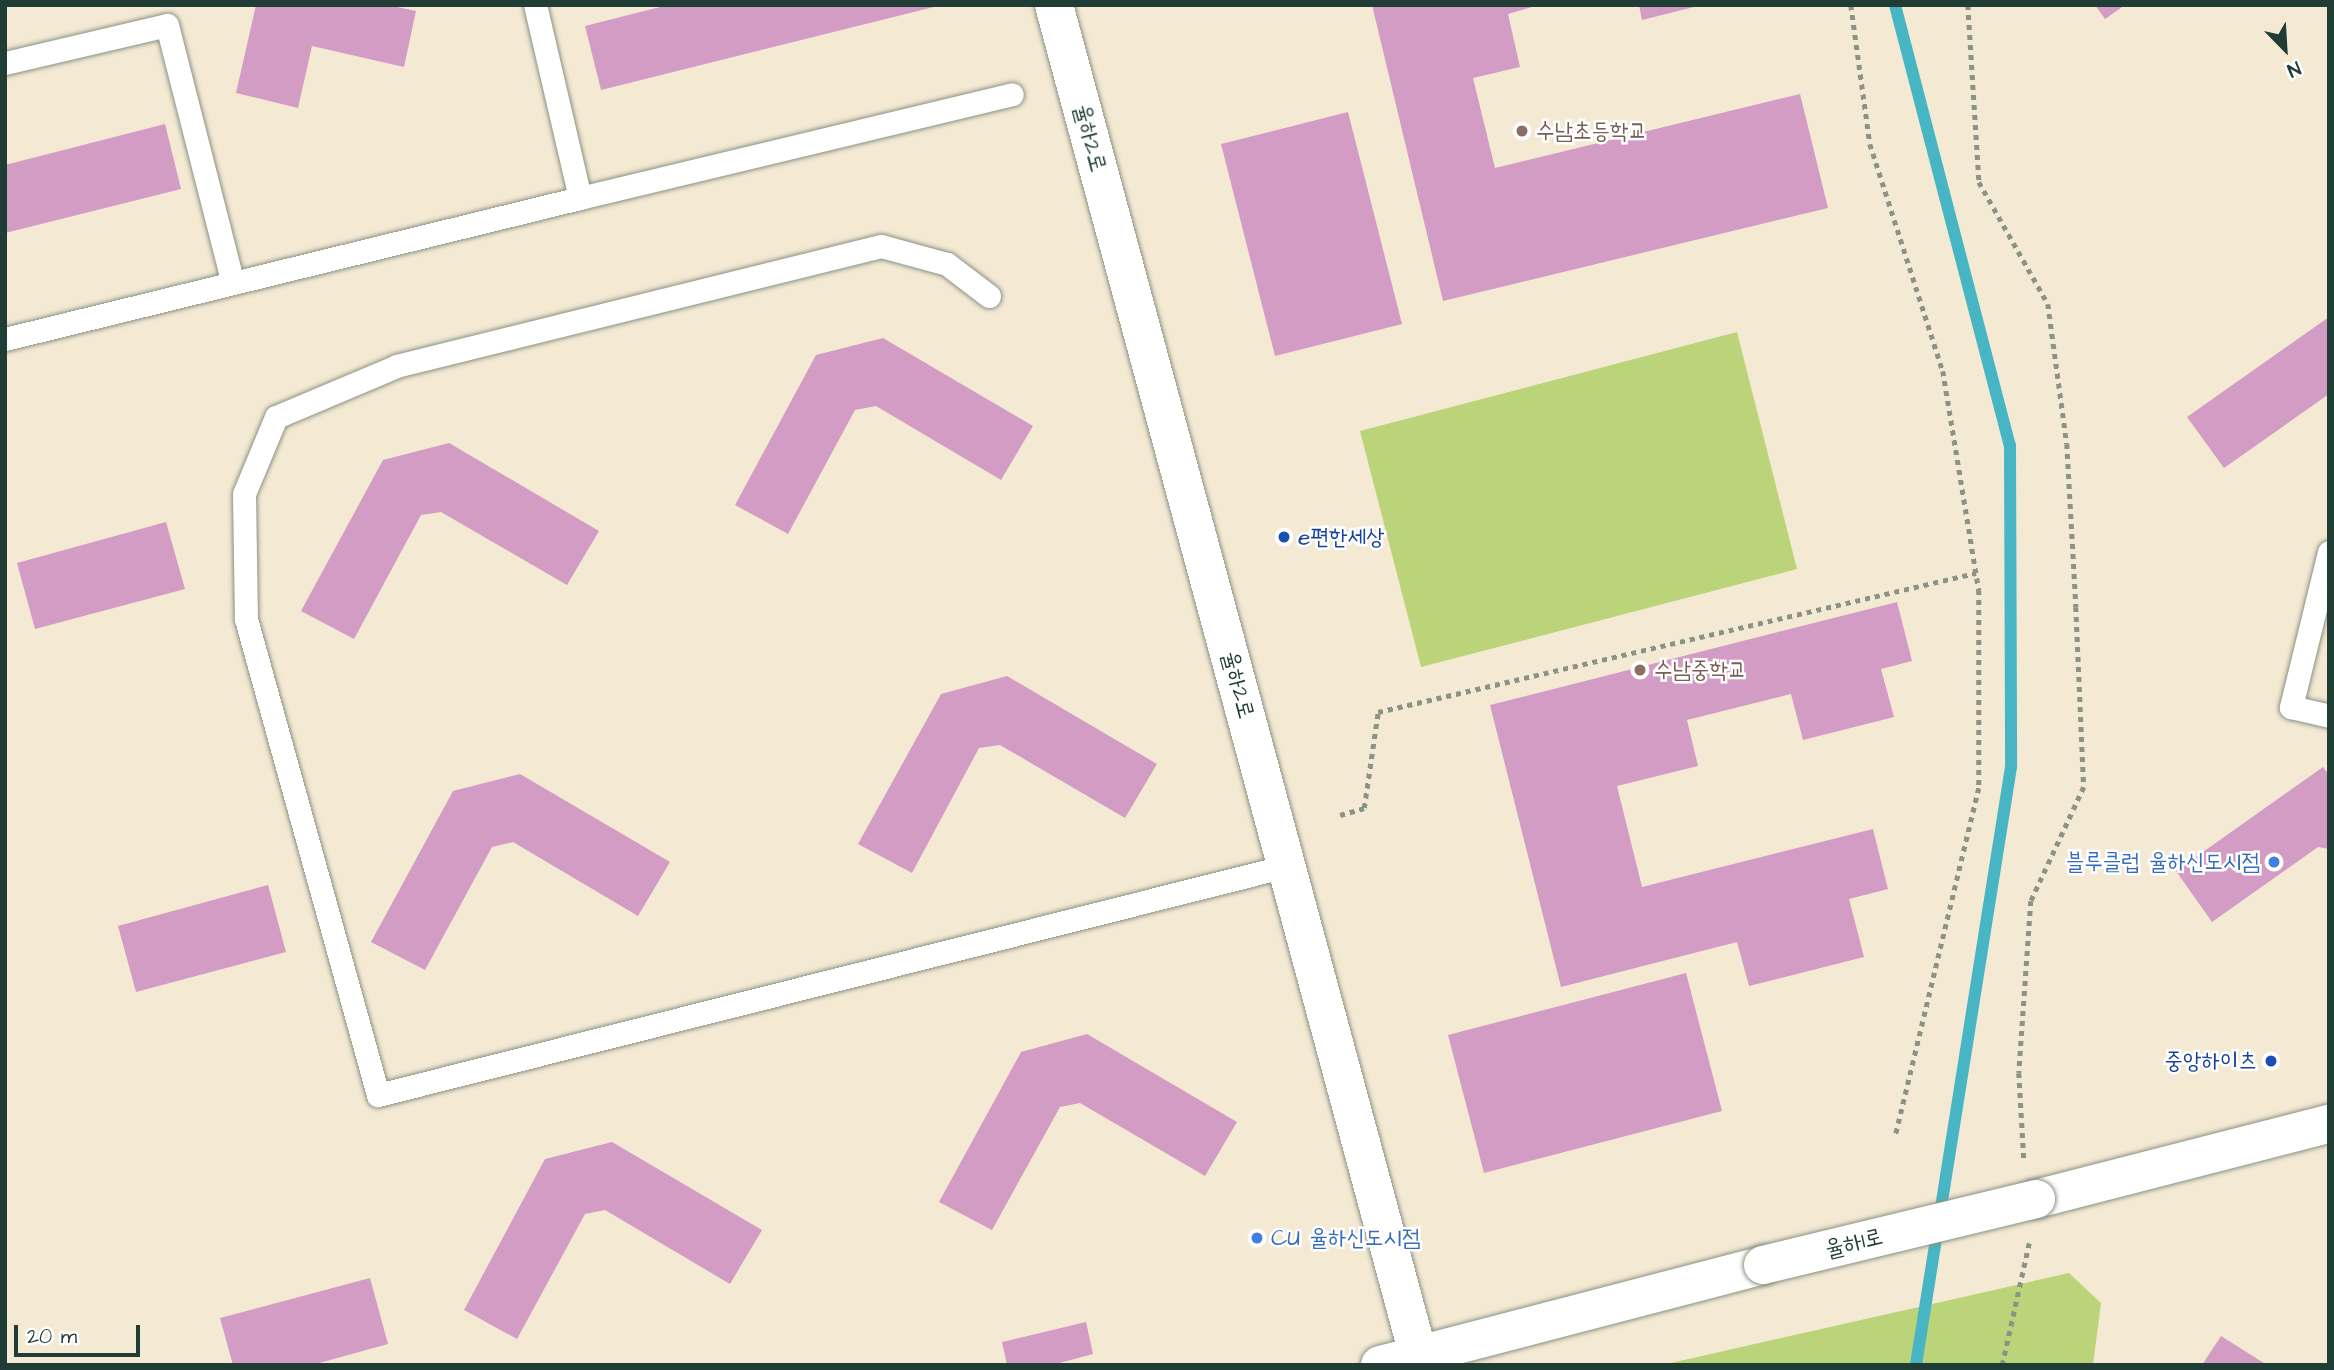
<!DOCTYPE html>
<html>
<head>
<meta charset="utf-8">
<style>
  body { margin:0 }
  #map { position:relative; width:2334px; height:1370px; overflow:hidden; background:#f4e9d3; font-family:"Architects Daughter","Poor Story",sans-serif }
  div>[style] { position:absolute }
  .green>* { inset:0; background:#bcd479 }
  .stream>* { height:12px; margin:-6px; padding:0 6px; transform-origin:6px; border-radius:6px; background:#47b5c3 }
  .building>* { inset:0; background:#d39cc5 }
  .path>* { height:4.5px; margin-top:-2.25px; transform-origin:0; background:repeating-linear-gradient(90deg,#8a9384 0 5px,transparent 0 10px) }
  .roads { filter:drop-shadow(0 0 2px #8a9384) drop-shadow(0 0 2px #8a9384) }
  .service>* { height:23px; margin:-11.5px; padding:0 11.5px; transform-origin:11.5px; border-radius:11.5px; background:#fff }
  .tertiary>* { height:38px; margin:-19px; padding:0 19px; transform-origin:19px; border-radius:19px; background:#fff }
  .bridges { filter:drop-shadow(0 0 2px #8a9384) drop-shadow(0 0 2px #8a9384) }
  .tertiary-bridge>* { height:38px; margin:-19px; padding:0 19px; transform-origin:19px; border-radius:19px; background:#fff }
  .dots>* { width:19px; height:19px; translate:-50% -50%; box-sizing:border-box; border:4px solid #fff; border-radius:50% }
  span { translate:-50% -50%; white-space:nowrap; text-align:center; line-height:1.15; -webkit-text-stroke:5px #fff; paint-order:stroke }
  .education-label { font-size:23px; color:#785e54 }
  .left { translate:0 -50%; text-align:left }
  .street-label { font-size:23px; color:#1f3d34 }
  .transit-label { font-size:23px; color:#164399 }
  .right { translate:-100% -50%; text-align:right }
  .shop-label { font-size:23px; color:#366cbe }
  .frame { position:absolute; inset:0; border:7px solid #1f3d34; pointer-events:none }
  .north { position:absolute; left:2250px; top:14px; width:70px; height:70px; -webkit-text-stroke:5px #fff; paint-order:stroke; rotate:156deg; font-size:19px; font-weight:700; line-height:28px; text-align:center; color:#1f3d34 }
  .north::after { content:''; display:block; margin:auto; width:24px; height:32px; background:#1f3d34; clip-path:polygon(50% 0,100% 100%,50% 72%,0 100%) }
  .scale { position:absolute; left:14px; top:1325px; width:126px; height:32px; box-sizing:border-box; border:4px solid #1f3d34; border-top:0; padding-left:9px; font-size:21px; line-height:24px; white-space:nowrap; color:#1f3d34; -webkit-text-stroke:5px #fff; paint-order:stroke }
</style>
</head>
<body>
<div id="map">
  <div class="green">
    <i style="clip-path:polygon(1737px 332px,1797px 569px,1421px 667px,1360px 431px)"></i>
    <i style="clip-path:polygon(2069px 1273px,2101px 1303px,2093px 1365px,1662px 1365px)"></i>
  </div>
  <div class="stream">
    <i style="left:1895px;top:5px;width:455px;rotate:75.4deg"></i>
    <i style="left:2010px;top:445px;width:322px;rotate:89.8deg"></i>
    <i style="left:2011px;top:767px;width:605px;rotate:99.03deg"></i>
  </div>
  <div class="building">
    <i style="clip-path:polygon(256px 5px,388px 5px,416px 11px,404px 67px,312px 46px,298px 108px,236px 93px)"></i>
    <i style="clip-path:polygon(668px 5px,938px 5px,938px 6px,601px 90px,585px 26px)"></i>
    <i style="clip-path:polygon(1372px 5px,1539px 5px,1508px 14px,1520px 67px,1473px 78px,1495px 168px,1800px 94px,1828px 208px,1443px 301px)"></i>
    <i style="clip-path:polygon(1639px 5px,1698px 5px,1698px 6px,1642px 20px)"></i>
    <i style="clip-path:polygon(2095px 5px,2125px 5px,2105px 19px)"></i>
    <i style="clip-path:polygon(1348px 112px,1402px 324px,1275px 356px,1221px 144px)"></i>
    <i style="clip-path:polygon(165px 124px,181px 189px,5px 233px,5px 165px)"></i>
    <i style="clip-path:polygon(2329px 317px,2329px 394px,2224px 468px,2187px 417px)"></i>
    <i style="clip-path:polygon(883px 338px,1033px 426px,1001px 480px,876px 406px,855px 410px,788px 534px,735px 505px,816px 355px)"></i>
    <i style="clip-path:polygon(449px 443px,599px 531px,567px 585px,441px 512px,421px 515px,354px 639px,301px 611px,383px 460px)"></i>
    <i style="clip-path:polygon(166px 522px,185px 589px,35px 629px,17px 563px)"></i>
    <i style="clip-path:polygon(1897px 602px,1912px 661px,1881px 669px,1894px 717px,1803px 740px,1791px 694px,1687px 720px,1698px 766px,1617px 786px,1642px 887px,1873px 829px,1888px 889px,1849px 899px,1864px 957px,1749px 986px,1737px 942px,1561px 987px,1490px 705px)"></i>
    <i style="clip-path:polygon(1007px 676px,1157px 764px,1125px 818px,1000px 745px,979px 748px,912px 873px,858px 844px,941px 694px)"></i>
    <i style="clip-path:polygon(2323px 767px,2329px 775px,2329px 849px,2318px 847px,2212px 922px,2176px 871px)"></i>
    <i style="clip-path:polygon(520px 774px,670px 862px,638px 916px,513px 842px,492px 847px,425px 970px,371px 942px,453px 791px)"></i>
    <i style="clip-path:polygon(268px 885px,286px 952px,136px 992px,118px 926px)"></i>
    <i style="clip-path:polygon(1686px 973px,1722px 1111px,1484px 1173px,1448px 1035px)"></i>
    <i style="clip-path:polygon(1087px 1034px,1237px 1122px,1205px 1176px,1080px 1103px,1060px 1107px,992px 1230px,939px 1202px,1021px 1052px)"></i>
    <i style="clip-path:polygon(612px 1142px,762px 1230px,730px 1284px,605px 1210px,585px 1214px,517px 1339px,464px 1310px,545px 1159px)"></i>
    <i style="clip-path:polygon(370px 1278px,388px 1344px,312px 1365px,233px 1365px,220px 1318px)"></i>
    <i style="clip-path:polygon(1086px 1322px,1093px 1354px,1052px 1365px,1007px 1365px,1002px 1342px)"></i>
    <i style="clip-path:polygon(2221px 1336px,2267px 1365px,2202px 1365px)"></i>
  </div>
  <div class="path">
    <i style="left:1851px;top:5px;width:140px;rotate:82.2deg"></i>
    <i style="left:1870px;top:144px;width:238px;rotate:72.2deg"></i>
    <i style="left:1943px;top:371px;width:222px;rotate:80.7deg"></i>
    <i style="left:1979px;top:590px;width:198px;rotate:90deg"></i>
    <i style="left:1979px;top:788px;width:356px;rotate:103.5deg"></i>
    <i style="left:1968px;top:5px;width:177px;rotate:86.4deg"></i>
    <i style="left:1979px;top:182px;width:140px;rotate:60.5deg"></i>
    <i style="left:2048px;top:304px;width:141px;rotate:82.3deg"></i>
    <i style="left:2067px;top:444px;width:163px;rotate:86.8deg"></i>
    <i style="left:2076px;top:607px;width:180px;rotate:87.5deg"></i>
    <i style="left:2084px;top:787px;width:126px;rotate:114.9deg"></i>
    <i style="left:2031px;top:901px;width:172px;rotate:94deg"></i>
    <i style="left:2019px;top:1073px;width:88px;rotate:86.7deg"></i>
    <i style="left:1340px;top:815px;width:25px;rotate:-16deg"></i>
    <i style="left:1364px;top:808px;width:97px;rotate:-81.7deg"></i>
    <i style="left:1378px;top:712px;width:614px;rotate:-13.09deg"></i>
    <i style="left:2002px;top:1365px;width:125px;rotate:-77.5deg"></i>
  </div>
  <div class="roads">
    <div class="service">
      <i style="left:5px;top:63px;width:166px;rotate:-13.2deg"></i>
      <i style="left:167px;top:25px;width:266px;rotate:75.7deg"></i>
      <i style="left:580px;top:198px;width:444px;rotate:-13.5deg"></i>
      <i style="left:989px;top:296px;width:53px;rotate:-142.7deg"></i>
      <i style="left:947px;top:264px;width:68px;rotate:-164.7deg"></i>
      <i style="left:881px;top:246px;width:499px;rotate:166.1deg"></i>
      <i style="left:397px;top:366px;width:131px;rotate:157.1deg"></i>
      <i style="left:276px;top:417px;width:83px;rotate:112.6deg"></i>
      <i style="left:244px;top:494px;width:125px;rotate:89.1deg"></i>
      <i style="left:246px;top:619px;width:494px;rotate:74.5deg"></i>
      <i style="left:378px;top:1095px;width:936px;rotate:-14.15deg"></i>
      <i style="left:5px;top:339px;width:592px;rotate:-13.78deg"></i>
      <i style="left:580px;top:198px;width:198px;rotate:-103.1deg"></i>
      <i style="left:2329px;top:552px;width:160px;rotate:103.8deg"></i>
      <i style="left:2291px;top:707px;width:39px;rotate:13deg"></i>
    </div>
    <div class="tertiary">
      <i style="left:1054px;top:5px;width:1409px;rotate:74.9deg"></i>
      <i style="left:2036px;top:1199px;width:302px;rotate:-14.4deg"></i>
      <i style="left:1380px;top:1365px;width:396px;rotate:-14.6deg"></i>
    </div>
  </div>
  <div class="bridges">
    <div class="tertiary-bridge">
      <i style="left:1763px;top:1265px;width:281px;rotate:-13.6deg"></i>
    </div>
  </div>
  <div class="dots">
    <i style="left:1522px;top:131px;background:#8d6e63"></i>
    <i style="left:1284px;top:537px;background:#1a4fb4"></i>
    <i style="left:1640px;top:670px;background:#8d6e63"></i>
    <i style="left:2274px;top:862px;background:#3f7fe0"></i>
    <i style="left:2271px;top:1061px;background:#1a4fb4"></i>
    <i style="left:1257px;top:1238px;background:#3f7fe0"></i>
  </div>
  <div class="education-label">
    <span class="left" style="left:1536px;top:131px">수남초등학교</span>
    <span class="left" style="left:1654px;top:670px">수남중학교</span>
  </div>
  <div class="street-label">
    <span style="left:1090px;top:138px;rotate:75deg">율하2로</span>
    <span style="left:1238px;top:685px;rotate:75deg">율하2로</span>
    <span style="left:1854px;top:1243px;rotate:-14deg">율하1로</span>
  </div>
  <div class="transit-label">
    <span class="left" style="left:1298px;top:537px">e편한세상</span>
    <span class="right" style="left:2257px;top:1061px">중앙하이츠</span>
  </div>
  <div class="shop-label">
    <span class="right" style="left:2260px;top:862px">블루클럽 율하신도시점</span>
    <span class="left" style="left:1271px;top:1238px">CU 율하신도시점</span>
  </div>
  <div class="frame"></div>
  <div class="north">N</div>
  <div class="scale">20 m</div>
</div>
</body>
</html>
